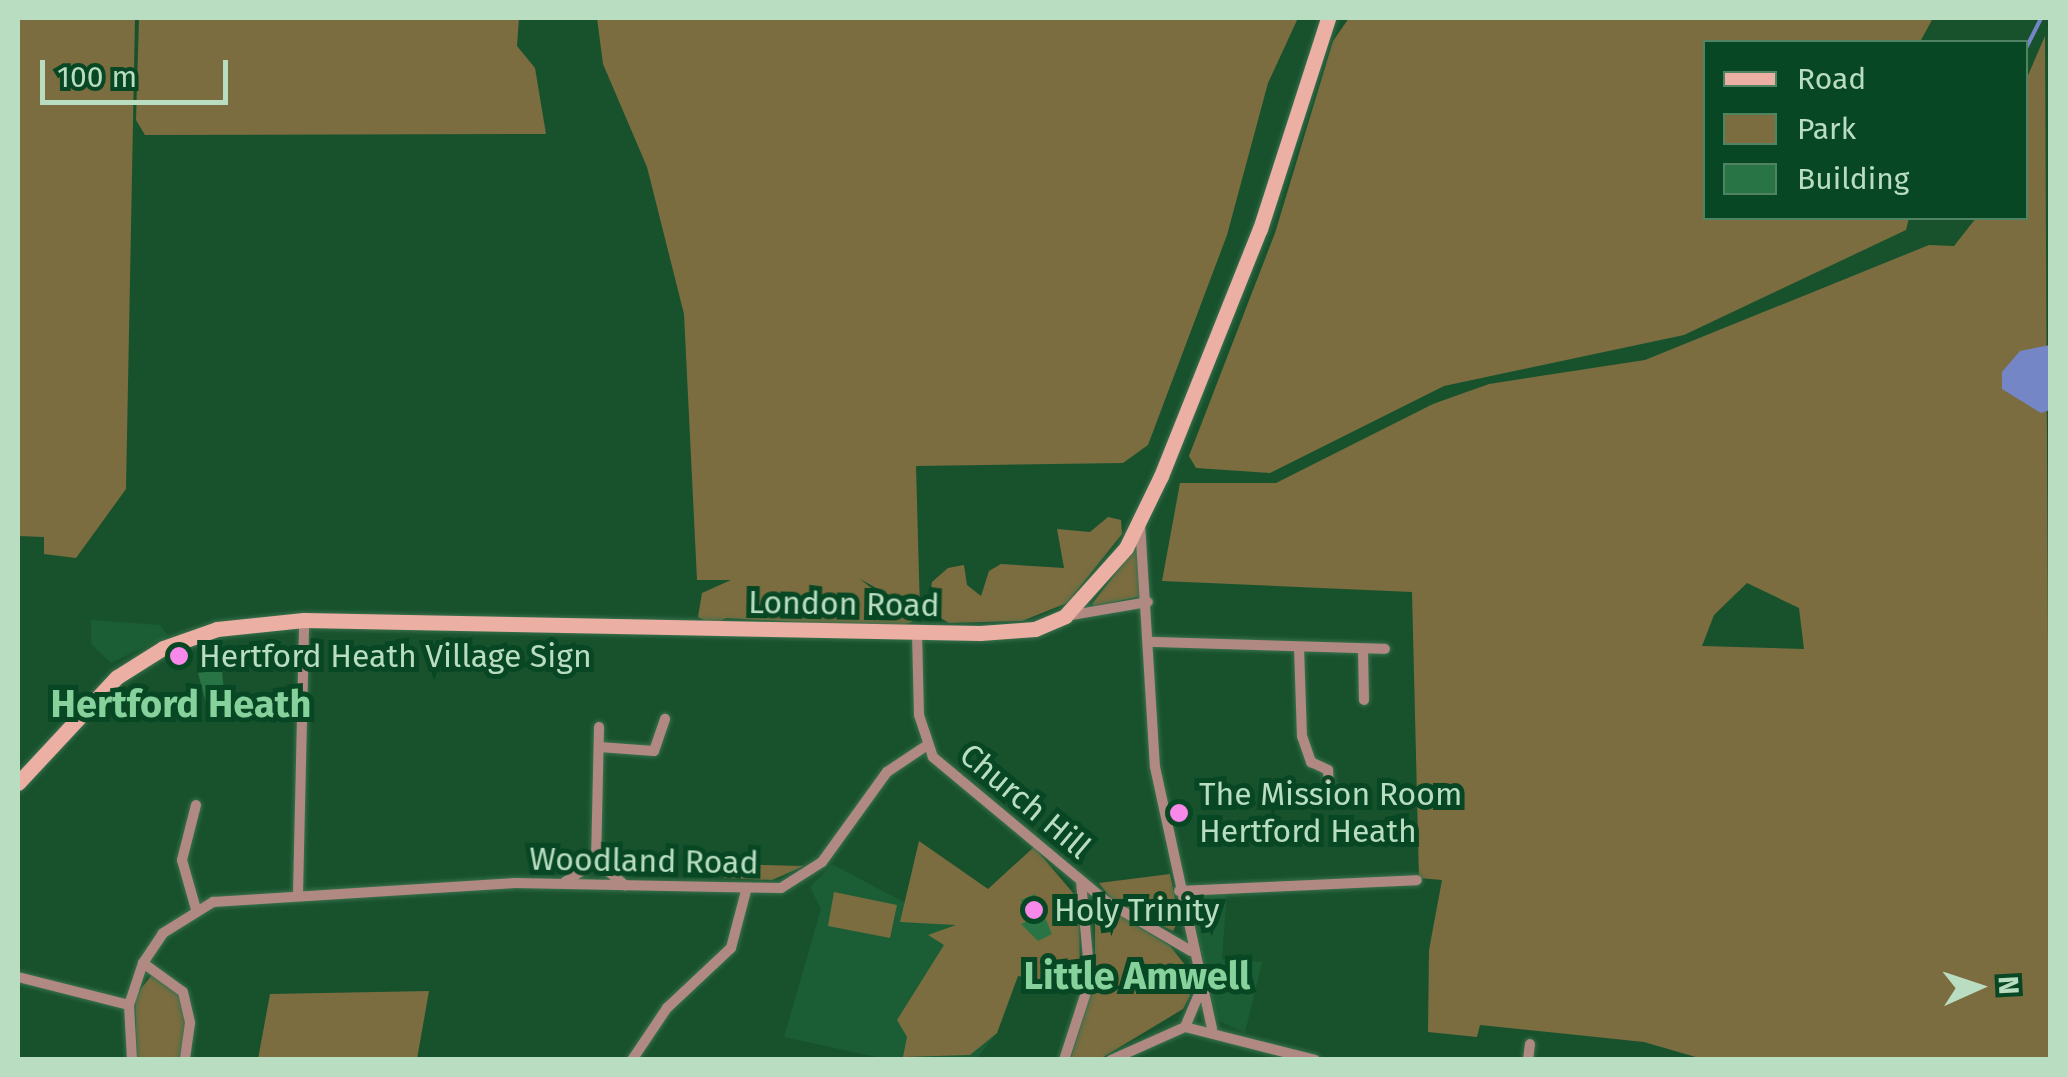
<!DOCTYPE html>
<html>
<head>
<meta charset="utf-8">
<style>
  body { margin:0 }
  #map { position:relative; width:2068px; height:1077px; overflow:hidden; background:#18522d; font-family:"Fira Sans",sans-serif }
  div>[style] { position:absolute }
  .built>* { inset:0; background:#1b5d34 }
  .green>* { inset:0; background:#7b6d40 }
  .water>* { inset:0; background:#7586c7 }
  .stream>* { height:4px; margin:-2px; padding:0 2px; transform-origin:2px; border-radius:2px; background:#7586c7 }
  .building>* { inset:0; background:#287444 }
  .roads { filter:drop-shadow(0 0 2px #3b714e) drop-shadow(0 0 2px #3b714e) }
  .minor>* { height:10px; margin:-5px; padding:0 5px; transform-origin:5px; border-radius:5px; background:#b08a82 }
  .secondary>* { height:15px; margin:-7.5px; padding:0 7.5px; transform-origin:7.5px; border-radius:7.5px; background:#ecafa3 }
  .dots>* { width:28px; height:28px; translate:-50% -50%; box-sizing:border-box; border:5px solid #084723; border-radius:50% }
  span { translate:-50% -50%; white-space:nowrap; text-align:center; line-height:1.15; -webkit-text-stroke:10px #084723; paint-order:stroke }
  .street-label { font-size:32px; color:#b9ddc1 }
  .poi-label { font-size:32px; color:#b9ddc1 }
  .left { translate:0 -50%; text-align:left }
  .quarter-label { font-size:38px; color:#87d29c; font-weight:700 }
  .frame { position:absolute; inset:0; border:20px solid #b9ddc1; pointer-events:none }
  .legend { position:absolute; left:1703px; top:40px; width:325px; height:180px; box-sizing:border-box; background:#084723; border:2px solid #4f8362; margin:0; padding:12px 18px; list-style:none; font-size:30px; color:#b9ddc1 }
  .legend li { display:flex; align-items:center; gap:20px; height:50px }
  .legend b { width:50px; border:2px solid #4f8362 }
  .north { position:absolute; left:1928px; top:937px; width:100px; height:100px; -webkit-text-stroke:8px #084723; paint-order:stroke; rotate:87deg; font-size:28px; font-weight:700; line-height:40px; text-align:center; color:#b9ddc1 }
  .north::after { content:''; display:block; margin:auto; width:35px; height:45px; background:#b9ddc1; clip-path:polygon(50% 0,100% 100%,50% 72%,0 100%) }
  .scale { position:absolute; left:40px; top:60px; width:188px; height:45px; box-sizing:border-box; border:5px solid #b9ddc1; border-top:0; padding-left:12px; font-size:30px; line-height:35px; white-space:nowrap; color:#b9ddc1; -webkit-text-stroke:8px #084723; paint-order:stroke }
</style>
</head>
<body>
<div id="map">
  <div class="built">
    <i style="clip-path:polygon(91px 620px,160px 625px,168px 636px,111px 663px,91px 644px)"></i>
    <i style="clip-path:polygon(832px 864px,905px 903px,901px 922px,958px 924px,997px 1033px,976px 1059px,885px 1059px,784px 1037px,821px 909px,810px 887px)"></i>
    <i style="clip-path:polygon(1227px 890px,1222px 959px,1262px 962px,1245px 1033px,1217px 1020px,1188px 894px)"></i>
  </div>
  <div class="green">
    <i style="clip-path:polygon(18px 18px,135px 18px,126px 489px,76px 558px,44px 554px,44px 537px,18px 536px)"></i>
    <i style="clip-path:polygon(139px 18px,519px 18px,517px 46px,535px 68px,546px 134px,145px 135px,136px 120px)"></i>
    <i style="clip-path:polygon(597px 18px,1298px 18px,1268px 83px,1227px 235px,1148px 445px,1123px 463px,916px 466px,920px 612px,860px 579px,913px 621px,899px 628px,726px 618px,713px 625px,698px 617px,702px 593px,731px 580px,697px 580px,684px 314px,647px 167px,603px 64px)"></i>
    <i style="clip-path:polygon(1349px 18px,1933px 18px,1920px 42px,1706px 42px,1706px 218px,1909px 218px,1906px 230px,1684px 335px,1444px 386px,1270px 473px,1196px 468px,1189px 456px,1275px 233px,1333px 41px)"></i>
    <i style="clip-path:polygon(evenodd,2045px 36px,2050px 1059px,1706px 1060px,1644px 1042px,1480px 1025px,1477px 1037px,1428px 1032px,1429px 950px,1442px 880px,1419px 878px,1412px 592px,1162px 581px,1180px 483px,1276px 483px,1433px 404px,1489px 384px,1645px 360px,1929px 245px,1954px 246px,1976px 218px,2026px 218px,2026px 80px,2045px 36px,1747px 583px,1799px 608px,1804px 649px,1702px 646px,1714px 615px,1747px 583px)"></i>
    <i style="clip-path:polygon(1108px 517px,1121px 520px,1122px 534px,1067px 603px,1022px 621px,949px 623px,928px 610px,932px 582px,948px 568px,964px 565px,967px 585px,981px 596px,989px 571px,1001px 564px,1064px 568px,1057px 529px,1090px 532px)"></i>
    <i style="clip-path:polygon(1138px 544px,1142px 596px,1094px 606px,1092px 604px)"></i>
    <i style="clip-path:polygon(919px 841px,988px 889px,1034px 847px,1079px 900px,1080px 985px,1018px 976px,997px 1033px,970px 1055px,903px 1057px,907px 1037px,897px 1020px,944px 945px,928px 935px,956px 925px,900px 922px)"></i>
    <i style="clip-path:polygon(724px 864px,804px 866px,772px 880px,724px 878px)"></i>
    <i style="clip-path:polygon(1170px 874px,1179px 919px,1173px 931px,1112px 900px,1099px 883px)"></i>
    <i style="clip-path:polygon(834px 892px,897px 905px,890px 938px,828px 926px)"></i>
    <i style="clip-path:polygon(1095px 900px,1170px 946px,1186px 966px,1190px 996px,1183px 1009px,1100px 1059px,1070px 1060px,1095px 980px)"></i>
    <i style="clip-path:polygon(152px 975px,181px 995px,187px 1024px,180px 1059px,137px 1060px,135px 996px)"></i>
    <i style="clip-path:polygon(429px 991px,417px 1059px,258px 1059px,270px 994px)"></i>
  </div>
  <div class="water">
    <i style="clip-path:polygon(2050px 345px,2050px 410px,2041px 413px,2002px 389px,2002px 372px,2020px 351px)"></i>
  </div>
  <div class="stream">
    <i style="left:2026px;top:48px;width:34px;rotate:-63deg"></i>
  </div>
  <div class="building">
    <i style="clip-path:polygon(222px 670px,226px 716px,210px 718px,198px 673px)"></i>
    <i style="clip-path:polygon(1035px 894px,1052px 934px,1038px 941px,1021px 924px,1029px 920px,1021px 900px)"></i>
  </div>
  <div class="roads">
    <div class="minor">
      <i style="left:1140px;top:523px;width:244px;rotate:86.5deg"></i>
      <i style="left:1155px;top:767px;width:268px;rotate:77.7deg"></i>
      <i style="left:1066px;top:616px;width:83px;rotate:-9.7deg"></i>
      <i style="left:917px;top:633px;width:82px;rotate:88.6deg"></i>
      <i style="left:919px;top:715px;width:44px;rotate:71.6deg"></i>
      <i style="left:933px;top:757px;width:226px;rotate:39.8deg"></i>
      <i style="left:1107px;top:902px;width:97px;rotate:30.3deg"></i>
      <i style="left:1152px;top:642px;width:233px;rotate:1.7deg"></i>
      <i style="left:1299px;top:647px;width:89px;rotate:88.1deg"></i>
      <i style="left:1302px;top:736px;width:28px;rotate:71deg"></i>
      <i style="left:1311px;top:762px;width:19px;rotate:25deg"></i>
      <i style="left:1328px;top:770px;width:16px;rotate:86deg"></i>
      <i style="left:1363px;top:649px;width:51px;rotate:88.9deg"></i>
      <i style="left:599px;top:747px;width:55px;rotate:4.2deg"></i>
      <i style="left:654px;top:751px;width:34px;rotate:-71deg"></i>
      <i style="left:196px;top:805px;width:57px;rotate:104.3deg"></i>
      <i style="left:182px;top:860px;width:51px;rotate:74.1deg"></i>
      <i style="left:596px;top:861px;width:134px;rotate:-88.7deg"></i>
      <i style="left:596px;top:861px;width:38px;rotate:40deg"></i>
      <i style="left:565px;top:882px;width:37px;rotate:-34deg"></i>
      <i style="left:1179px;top:891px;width:238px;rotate:-2.6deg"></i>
      <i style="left:298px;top:894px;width:274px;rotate:-88.7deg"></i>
      <i style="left:143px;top:963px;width:49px;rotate:35.9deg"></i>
      <i style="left:183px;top:992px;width:32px;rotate:77deg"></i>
      <i style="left:190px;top:1023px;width:37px;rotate:98deg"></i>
      <i style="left:18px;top:977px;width:114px;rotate:14.2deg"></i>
      <i style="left:1185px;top:1027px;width:39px;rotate:-67deg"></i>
      <i style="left:132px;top:1060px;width:55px;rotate:-93.1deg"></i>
      <i style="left:129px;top:1005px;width:44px;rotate:-71.6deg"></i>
      <i style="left:143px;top:963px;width:36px;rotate:-56deg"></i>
      <i style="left:163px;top:933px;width:59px;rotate:-31.8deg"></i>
      <i style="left:213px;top:902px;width:303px;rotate:-3.6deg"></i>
      <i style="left:515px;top:883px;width:266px;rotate:1.1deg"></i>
      <i style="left:781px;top:888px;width:49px;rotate:-32.4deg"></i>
      <i style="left:822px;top:862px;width:111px;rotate:-54.2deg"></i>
      <i style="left:887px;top:772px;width:47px;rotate:-33.7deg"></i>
      <i style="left:632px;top:1060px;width:63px;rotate:-56.1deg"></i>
      <i style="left:667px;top:1008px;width:88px;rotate:-43.2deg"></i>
      <i style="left:731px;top:948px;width:59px;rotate:-75.3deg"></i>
      <i style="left:1064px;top:1060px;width:84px;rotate:-72deg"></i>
      <i style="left:1090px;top:980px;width:98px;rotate:-95.2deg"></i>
      <i style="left:1111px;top:1060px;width:81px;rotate:-24deg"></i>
      <i style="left:1185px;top:1027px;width:134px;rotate:14.2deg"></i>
      <i style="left:1528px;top:1060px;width:16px;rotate:-83deg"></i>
    </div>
    <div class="secondary">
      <i style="left:18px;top:783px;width:145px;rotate:-47deg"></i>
      <i style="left:117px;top:677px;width:54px;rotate:-32.2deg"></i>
      <i style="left:163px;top:648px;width:57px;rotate:-19.4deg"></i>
      <i style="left:217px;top:629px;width:87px;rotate:-5.9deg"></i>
      <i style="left:304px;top:620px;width:676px;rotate:1.1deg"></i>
      <i style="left:980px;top:633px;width:55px;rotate:-4.2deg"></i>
      <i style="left:1035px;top:629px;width:33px;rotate:-23deg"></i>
      <i style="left:1065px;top:616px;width:91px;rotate:-48.1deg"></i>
      <i style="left:1126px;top:548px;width:80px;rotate:-64.1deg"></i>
      <i style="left:1161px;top:476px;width:266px;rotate:-68.2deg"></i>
      <i style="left:1260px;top:229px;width:222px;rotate:-72.1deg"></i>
    </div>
  </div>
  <div class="dots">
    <i style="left:179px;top:656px;background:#f888ea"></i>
    <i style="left:1179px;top:813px;background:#f888ea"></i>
    <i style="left:1034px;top:910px;background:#f888ea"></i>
  </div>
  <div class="street-label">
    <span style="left:844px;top:604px;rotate:1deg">London Road</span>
    <span style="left:1025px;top:801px;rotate:40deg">Church Hill</span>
    <span style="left:644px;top:861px;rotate:1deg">Woodland Road</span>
  </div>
  <div class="poi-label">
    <span class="left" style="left:199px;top:656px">Hertford Heath Village Sign</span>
    <span class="left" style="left:1199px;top:813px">The Mission Room<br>Hertford Heath</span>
    <span class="left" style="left:1054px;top:910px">Holy Trinity</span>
  </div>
  <div class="quarter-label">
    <span style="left:181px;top:705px">Hertford Heath</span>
    <span style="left:1137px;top:977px">Little Amwell</span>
  </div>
  <div class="frame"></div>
  <ul class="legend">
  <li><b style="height:12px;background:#ecafa3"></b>Road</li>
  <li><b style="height:28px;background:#7b6d40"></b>Park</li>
  <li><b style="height:28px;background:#287444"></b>Building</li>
  </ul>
  <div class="north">N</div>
  <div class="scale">100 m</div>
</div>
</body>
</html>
